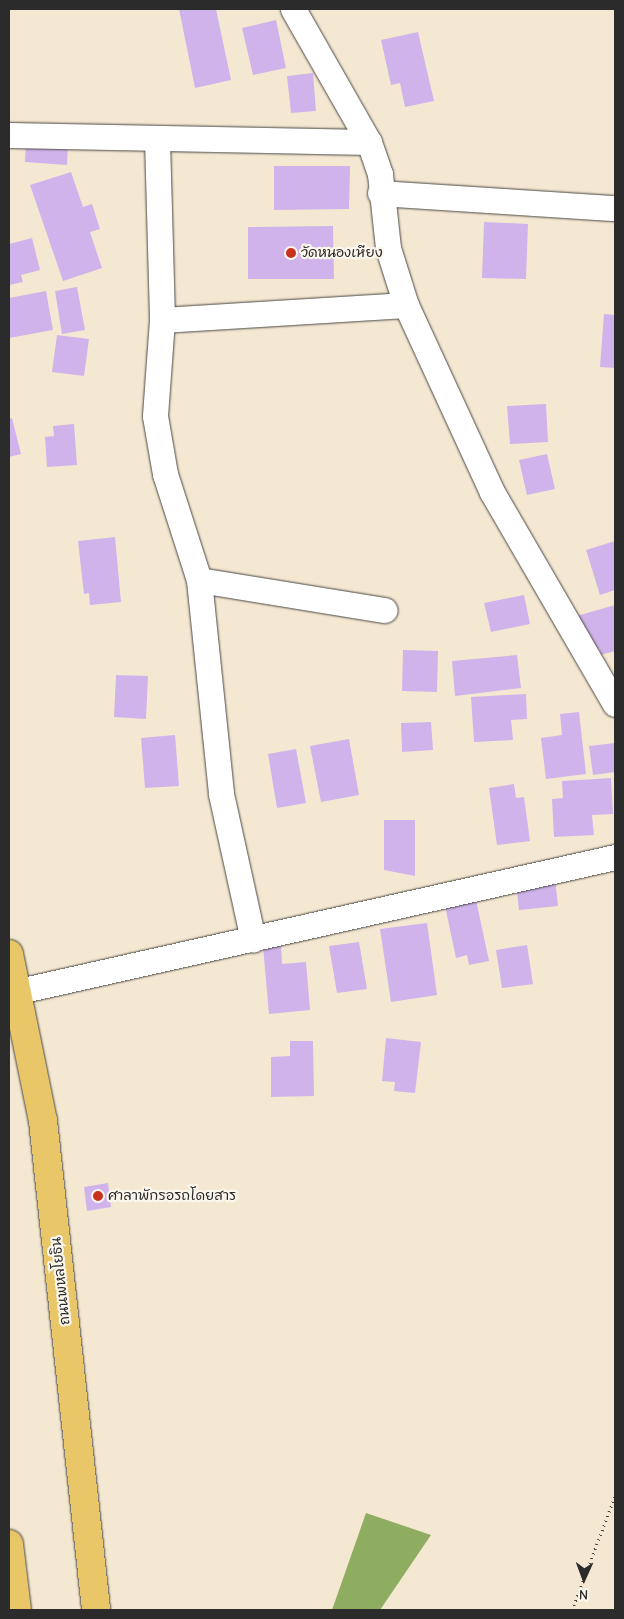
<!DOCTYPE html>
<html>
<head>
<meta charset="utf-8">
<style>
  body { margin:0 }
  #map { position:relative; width:624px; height:1619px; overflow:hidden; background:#f5e8d2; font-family:"Comic Neue","Playpen Sans Thai",sans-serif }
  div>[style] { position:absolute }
  .forest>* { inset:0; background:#8ead61 }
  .building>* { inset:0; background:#d0b3eb }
  .path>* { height:3px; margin-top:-1.5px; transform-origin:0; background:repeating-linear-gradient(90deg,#494744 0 1px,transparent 0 5px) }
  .roads { filter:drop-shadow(0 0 1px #494744) drop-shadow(0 0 1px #494744) }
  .minor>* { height:25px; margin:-12.5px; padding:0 12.5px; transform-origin:12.5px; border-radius:12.5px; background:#fff }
  .trunk>* { height:28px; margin:-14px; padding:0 14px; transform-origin:14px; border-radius:14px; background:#e9c769 }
  .dots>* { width:14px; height:14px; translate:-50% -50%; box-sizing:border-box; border:2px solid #fbf7ec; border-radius:50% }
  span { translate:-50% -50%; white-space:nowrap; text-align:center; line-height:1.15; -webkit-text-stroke:4.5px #fbf7ec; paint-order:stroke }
  .poi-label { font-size:14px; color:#2b2b2b }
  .left { translate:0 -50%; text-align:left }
  .street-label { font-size:14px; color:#2b2b2b }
  .frame { position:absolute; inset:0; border:10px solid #2b2b2b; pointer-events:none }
  .north { position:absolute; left:559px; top:1554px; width:50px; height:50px; -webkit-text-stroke:4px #fbf7ec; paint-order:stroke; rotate:182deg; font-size:14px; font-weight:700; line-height:20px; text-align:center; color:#2b2b2b }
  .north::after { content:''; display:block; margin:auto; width:18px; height:22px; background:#2b2b2b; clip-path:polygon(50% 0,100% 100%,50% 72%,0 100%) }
</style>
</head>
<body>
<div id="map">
  <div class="forest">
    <i style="clip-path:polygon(366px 1513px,431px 1535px,380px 1610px,332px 1610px)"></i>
  </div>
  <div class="building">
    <i style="clip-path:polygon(179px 9px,216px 9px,231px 80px,195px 88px)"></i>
    <i style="clip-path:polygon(276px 20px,286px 68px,253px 75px,242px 28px)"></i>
    <i style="clip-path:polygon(418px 32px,434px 101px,405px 107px,400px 83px,391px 85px,381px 40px)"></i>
    <i style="clip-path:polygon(313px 73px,316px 111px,291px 113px,287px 76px)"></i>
    <i style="clip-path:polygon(26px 142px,68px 144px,67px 165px,25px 162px)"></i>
    <i style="clip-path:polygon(274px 166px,350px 166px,349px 209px,274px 210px)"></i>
    <i style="clip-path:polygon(71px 172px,83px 207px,92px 204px,100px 229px,90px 232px,102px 268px,63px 281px,30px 185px)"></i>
    <i style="clip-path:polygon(484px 222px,528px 224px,526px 279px,482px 278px)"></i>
    <i style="clip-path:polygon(333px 226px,334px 279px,248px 279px,248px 227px)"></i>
    <i style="clip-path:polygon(32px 238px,40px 270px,21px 275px,23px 282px,9px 285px,9px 244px)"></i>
    <i style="clip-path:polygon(77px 287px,85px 330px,62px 334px,55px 291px)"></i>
    <i style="clip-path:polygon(46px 291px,53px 330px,9px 338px,9px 298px)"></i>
    <i style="clip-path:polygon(604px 314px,615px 315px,615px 368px,600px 367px)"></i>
    <i style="clip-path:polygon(57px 335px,89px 339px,84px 376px,52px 372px)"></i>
    <i style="clip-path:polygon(546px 404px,548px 442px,510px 444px,507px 406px)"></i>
    <i style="clip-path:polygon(12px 418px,21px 454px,9px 457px,9px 419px)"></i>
    <i style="clip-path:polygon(74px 424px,77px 465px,47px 467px,45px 437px,54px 436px,53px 426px)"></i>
    <i style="clip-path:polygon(547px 454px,555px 489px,527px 495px,519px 460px)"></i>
    <i style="clip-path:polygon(115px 537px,121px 602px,90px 605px,89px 593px,84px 594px,78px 541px)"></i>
    <i style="clip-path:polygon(615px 541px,615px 590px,600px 595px,586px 550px)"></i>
    <i style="clip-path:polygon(524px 595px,530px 624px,491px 632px,484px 603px)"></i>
    <i style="clip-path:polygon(615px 605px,615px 651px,601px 655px,599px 648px,587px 652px,577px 616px)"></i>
    <i style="clip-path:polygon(403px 650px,438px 651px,437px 692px,402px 691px)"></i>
    <i style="clip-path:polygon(517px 655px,521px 688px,455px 696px,452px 661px)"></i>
    <i style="clip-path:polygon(116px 675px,148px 676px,146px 719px,114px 717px)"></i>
    <i style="clip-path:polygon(526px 694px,527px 719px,511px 720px,513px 740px,474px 742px,471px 697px)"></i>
    <i style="clip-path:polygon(579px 712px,586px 774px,546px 779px,541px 738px,562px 735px,560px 714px)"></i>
    <i style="clip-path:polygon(431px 722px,433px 750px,402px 752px,401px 723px)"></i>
    <i style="clip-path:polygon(175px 735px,179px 786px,145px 788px,141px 738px)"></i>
    <i style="clip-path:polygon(349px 739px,359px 795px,321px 802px,310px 746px)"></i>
    <i style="clip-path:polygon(615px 743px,615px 772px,593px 775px,589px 746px)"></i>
    <i style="clip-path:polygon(296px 749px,306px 803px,277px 808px,268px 754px)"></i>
    <i style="clip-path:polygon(611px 778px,613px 814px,592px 815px,594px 835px,554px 837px,552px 799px,563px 798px,562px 781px)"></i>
    <i style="clip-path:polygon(514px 784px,516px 798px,524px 797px,530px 841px,497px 845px,489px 788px)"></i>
    <i style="clip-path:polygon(384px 820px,415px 820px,415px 876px,384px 870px)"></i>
    <i style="clip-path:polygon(555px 878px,558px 906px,519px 910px,516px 882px)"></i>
    <i style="clip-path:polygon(475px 895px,489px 961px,469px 965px,467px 955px,456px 958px,444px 901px)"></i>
    <i style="clip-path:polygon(427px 923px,437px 995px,391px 1002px,380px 929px)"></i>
    <i style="clip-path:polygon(359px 942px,367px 989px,337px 993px,329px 946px)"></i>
    <i style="clip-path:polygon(281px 944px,282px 964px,306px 962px,310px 1010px,269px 1014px,263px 946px)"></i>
    <i style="clip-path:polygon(527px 945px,533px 984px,502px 988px,496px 950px)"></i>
    <i style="clip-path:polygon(386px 1038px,421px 1042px,415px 1093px,394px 1091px,395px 1082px,382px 1081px)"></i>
    <i style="clip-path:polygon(290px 1041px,313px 1041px,314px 1096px,271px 1097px,271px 1057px,290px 1056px)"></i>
    <i style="clip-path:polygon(108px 1183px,111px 1207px,87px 1211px,84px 1187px)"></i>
  </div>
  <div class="path">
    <i style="left:572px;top:1610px;width:122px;rotate:-69.3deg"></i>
  </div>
  <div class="roads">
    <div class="minor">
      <i style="left:293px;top:9px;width:153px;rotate:60.3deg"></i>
      <i style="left:369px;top:142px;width:34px;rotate:71deg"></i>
      <i style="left:380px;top:174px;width:74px;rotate:83.8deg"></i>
      <i style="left:388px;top:248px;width:60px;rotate:72.5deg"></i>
      <i style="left:406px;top:305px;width:206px;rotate:65.3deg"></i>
      <i style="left:492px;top:492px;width:245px;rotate:59.9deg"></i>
      <i style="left:9px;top:135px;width:360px;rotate:1.1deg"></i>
      <i style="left:157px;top:139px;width:181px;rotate:88.4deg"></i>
      <i style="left:162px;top:320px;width:96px;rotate:94.2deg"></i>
      <i style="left:155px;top:416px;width:59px;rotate:80.2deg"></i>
      <i style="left:165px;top:474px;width:111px;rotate:72.2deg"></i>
      <i style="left:199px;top:580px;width:215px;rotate:84.1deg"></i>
      <i style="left:221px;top:794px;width:149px;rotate:77.6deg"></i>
      <i style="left:380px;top:193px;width:235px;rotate:3.7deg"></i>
      <i style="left:162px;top:320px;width:244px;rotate:-3.5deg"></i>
      <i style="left:199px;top:580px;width:188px;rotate:9.2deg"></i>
      <i style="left:19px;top:991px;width:611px;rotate:-12.67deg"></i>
    </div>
    <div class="trunk">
      <i style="left:9px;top:954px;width:170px;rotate:78.5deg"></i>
      <i style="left:43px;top:1121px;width:492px;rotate:83.8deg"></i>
      <i style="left:9px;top:1544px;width:66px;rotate:83.1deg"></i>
    </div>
  </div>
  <div class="dots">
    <i style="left:291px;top:253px;background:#c8321e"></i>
    <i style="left:98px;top:1196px;background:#c8321e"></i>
  </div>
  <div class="poi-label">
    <span class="left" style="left:301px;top:253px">วัดหนองเหียง</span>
    <span class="left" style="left:108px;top:1196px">ศาลาพักรอรถโดยสาร</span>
  </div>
  <div class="street-label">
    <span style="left:61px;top:1281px;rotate:-96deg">ถนนพหลโยธิน</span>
  </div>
  <div class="frame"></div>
  <div class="north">N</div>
</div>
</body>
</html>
